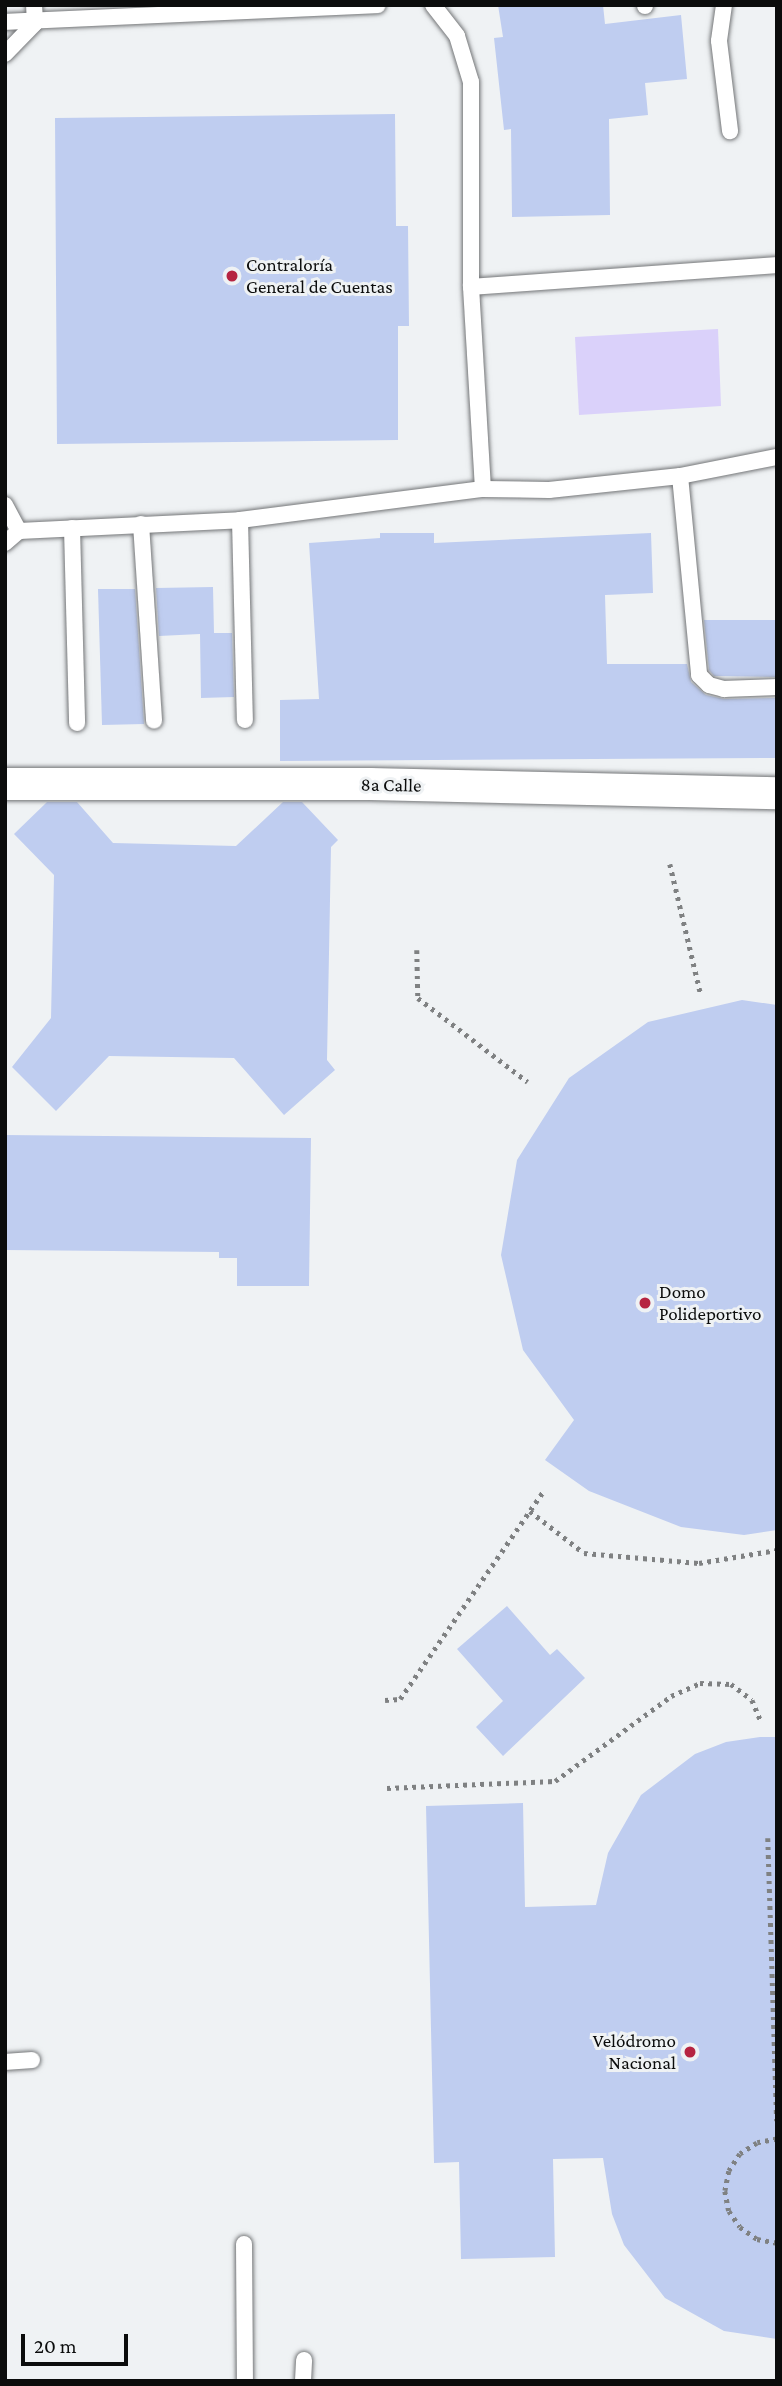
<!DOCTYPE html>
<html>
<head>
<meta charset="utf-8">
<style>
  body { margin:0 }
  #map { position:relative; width:782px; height:2386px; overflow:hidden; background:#eff2f4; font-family:"Crimson Pro",serif }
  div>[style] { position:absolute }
  .green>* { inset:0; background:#dad1fa }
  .building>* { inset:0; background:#bfcdf0 }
  .path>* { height:4.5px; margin-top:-2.25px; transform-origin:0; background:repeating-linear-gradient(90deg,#7f8182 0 3.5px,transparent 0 8.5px) }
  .roads { filter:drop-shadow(0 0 2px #747678) drop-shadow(0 0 2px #747678) }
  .lane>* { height:16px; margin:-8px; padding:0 8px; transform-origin:8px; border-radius:8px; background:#fff }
  .street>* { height:32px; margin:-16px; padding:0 16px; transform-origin:16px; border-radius:16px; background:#fff }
  .dots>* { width:19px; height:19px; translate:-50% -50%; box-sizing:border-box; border:4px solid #eff2f4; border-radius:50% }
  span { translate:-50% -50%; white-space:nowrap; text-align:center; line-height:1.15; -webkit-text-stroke:6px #eff2f4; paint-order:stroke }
  .poi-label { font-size:19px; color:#0b0c0c }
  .left { translate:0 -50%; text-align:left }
  .right { translate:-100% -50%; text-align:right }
  .street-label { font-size:19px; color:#0b0c0c }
  .frame { position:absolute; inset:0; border:7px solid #0b0c0c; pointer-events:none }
  .scale { position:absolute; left:21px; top:2334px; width:107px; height:32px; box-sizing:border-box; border:4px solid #0b0c0c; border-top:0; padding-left:9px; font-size:21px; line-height:24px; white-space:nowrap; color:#0b0c0c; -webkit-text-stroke:5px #eff2f4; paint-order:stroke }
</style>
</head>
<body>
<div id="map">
  <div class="green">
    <i style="clip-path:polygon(718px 329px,721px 406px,579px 415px,575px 337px)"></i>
  </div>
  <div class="building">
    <i style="clip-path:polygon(498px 5px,603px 5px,605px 24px,681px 15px,687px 79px,645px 83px,648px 115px,609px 119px,610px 215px,512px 217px,511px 129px,504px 130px,494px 38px,503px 37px)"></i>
    <i style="clip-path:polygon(395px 114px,396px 226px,408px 226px,409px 326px,398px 326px,398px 440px,57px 444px,55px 118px)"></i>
    <i style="clip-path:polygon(380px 533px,434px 533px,434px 543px,651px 533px,653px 593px,605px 595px,607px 664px,687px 664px,691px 682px,706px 695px,724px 699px,777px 698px,777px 758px,280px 761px,280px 700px,319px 699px,309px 543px,380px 538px)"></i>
    <i style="clip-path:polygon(213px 587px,214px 633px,207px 633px,232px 633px,234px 697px,201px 698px,200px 634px,159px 636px,156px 588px)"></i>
    <i style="clip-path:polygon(98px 589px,135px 589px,144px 724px,102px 725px)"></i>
    <i style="clip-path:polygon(704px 620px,777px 620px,777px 677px,714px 676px,709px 670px)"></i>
    <i style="clip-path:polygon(47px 802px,77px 802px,113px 843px,236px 846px,283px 802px,302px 802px,338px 840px,331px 847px,327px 1060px,335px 1070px,284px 1115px,234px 1058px,109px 1056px,56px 1111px,12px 1067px,51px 1018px,54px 875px,14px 834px)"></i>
    <i style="clip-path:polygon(742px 1000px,777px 1005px,777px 1530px,744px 1535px,681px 1527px,589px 1491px,545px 1460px,574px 1420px,523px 1350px,501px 1255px,517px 1160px,569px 1078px,648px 1022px)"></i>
    <i style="clip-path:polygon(5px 1135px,311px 1138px,309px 1286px,237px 1286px,237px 1258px,219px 1258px,219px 1252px,5px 1250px)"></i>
    <i style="clip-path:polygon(507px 1606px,550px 1655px,557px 1649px,585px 1678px,503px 1756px,476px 1727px,503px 1701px,457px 1649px)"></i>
    <i style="clip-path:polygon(760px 1737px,777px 1737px,777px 2339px,724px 2331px,665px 2298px,624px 2245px,612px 2214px,603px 2158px,553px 2159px,555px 2257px,461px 2259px,459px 2162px,434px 2163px,426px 1806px,523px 1803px,525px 1907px,596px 1905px,608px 1853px,641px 1795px,695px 1754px,726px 1742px)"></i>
  </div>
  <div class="path">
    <i style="left:670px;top:864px;width:135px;rotate:76.7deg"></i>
    <i style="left:417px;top:950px;width:48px;rotate:88.8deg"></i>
    <i style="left:418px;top:998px;width:138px;rotate:37.4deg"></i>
    <i style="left:530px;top:1511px;width:68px;rotate:37.9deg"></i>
    <i style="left:584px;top:1553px;width:115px;rotate:5deg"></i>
    <i style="left:699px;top:1563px;width:79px;rotate:-9.5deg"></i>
    <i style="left:385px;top:1700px;width:15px;rotate:-4deg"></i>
    <i style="left:400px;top:1699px;width:252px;rotate:-55.4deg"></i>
    <i style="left:387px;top:1788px;width:168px;rotate:-2.4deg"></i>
    <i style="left:555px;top:1781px;width:144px;rotate:-36.2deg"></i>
    <i style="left:671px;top:1696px;width:32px;rotate:-24deg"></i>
    <i style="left:700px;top:1683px;width:31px;rotate:2deg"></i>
    <i style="left:731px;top:1684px;width:26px;rotate:37deg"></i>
    <i style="left:752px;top:1700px;width:21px;rotate:67deg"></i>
    <i style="left:768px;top:1838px;width:283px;rotate:88.2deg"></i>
    <i style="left:777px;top:2139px;width:20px;rotate:169deg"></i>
    <i style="left:757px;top:2143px;width:20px;rotate:147deg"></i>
    <i style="left:740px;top:2154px;width:20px;rotate:123deg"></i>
    <i style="left:729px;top:2171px;width:20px;rotate:101deg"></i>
    <i style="left:725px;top:2191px;width:20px;rotate:79deg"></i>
    <i style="left:729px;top:2211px;width:19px;rotate:55deg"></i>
    <i style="left:740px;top:2227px;width:21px;rotate:35deg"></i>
    <i style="left:757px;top:2239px;width:20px;rotate:11deg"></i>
  </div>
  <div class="roads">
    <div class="lane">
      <i style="left:433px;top:5px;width:39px;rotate:52deg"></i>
      <i style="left:457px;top:36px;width:48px;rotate:73.1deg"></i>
      <i style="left:471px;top:82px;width:205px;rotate:90deg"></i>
      <i style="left:471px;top:287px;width:202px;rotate:86.6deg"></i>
      <i style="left:645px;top:5px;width:1px;rotate:90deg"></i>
      <i style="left:724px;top:5px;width:36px;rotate:98deg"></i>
      <i style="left:719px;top:41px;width:91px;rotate:83deg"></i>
      <i style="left:5px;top:22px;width:373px;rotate:-2.6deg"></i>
      <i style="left:5px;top:54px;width:43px;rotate:-45.9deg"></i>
      <i style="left:35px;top:23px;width:18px;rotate:-93deg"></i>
      <i style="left:471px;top:287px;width:307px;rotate:-4.1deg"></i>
      <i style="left:680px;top:476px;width:200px;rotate:84.5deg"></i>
      <i style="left:699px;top:675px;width:14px;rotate:45deg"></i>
      <i style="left:709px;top:685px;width:16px;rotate:15deg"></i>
      <i style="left:724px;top:689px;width:53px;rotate:-2.2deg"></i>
      <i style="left:5px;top:505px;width:30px;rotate:62deg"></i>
      <i style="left:240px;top:520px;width:200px;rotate:88.6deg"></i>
      <i style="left:141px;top:524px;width:197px;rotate:86.2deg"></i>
      <i style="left:72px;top:528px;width:195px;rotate:88.5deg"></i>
      <i style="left:5px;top:543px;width:18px;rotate:-41deg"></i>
      <i style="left:19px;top:531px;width:221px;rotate:-2.8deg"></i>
      <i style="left:240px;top:520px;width:245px;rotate:-7.3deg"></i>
      <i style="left:483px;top:489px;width:66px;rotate:0.9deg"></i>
      <i style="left:549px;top:490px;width:132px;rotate:-6.1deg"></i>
      <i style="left:680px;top:476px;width:99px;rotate:-11.1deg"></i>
      <i style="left:5px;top:2062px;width:27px;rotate:-4deg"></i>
      <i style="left:244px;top:2244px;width:137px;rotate:89.6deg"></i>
      <i style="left:303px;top:2381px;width:21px;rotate:-87deg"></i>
    </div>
    <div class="street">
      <i style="left:5px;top:784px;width:365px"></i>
      <i style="left:370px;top:784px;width:407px;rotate:1.3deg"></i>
    </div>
  </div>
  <div class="dots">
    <i style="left:232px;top:276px;background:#b62441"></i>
    <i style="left:645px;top:1303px;background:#b62441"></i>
    <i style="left:690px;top:2052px;background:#b62441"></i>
  </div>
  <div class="poi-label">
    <span class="left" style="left:246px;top:276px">Contraloría<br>General de Cuentas</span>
    <span class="left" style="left:659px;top:1303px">Domo<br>Polideportivo</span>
    <span class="right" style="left:676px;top:2052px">Velódromo<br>Nacional</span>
  </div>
  <div class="street-label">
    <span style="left:391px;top:785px;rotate:1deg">8a Calle</span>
  </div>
  <div class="frame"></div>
  <div class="scale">20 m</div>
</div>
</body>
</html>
